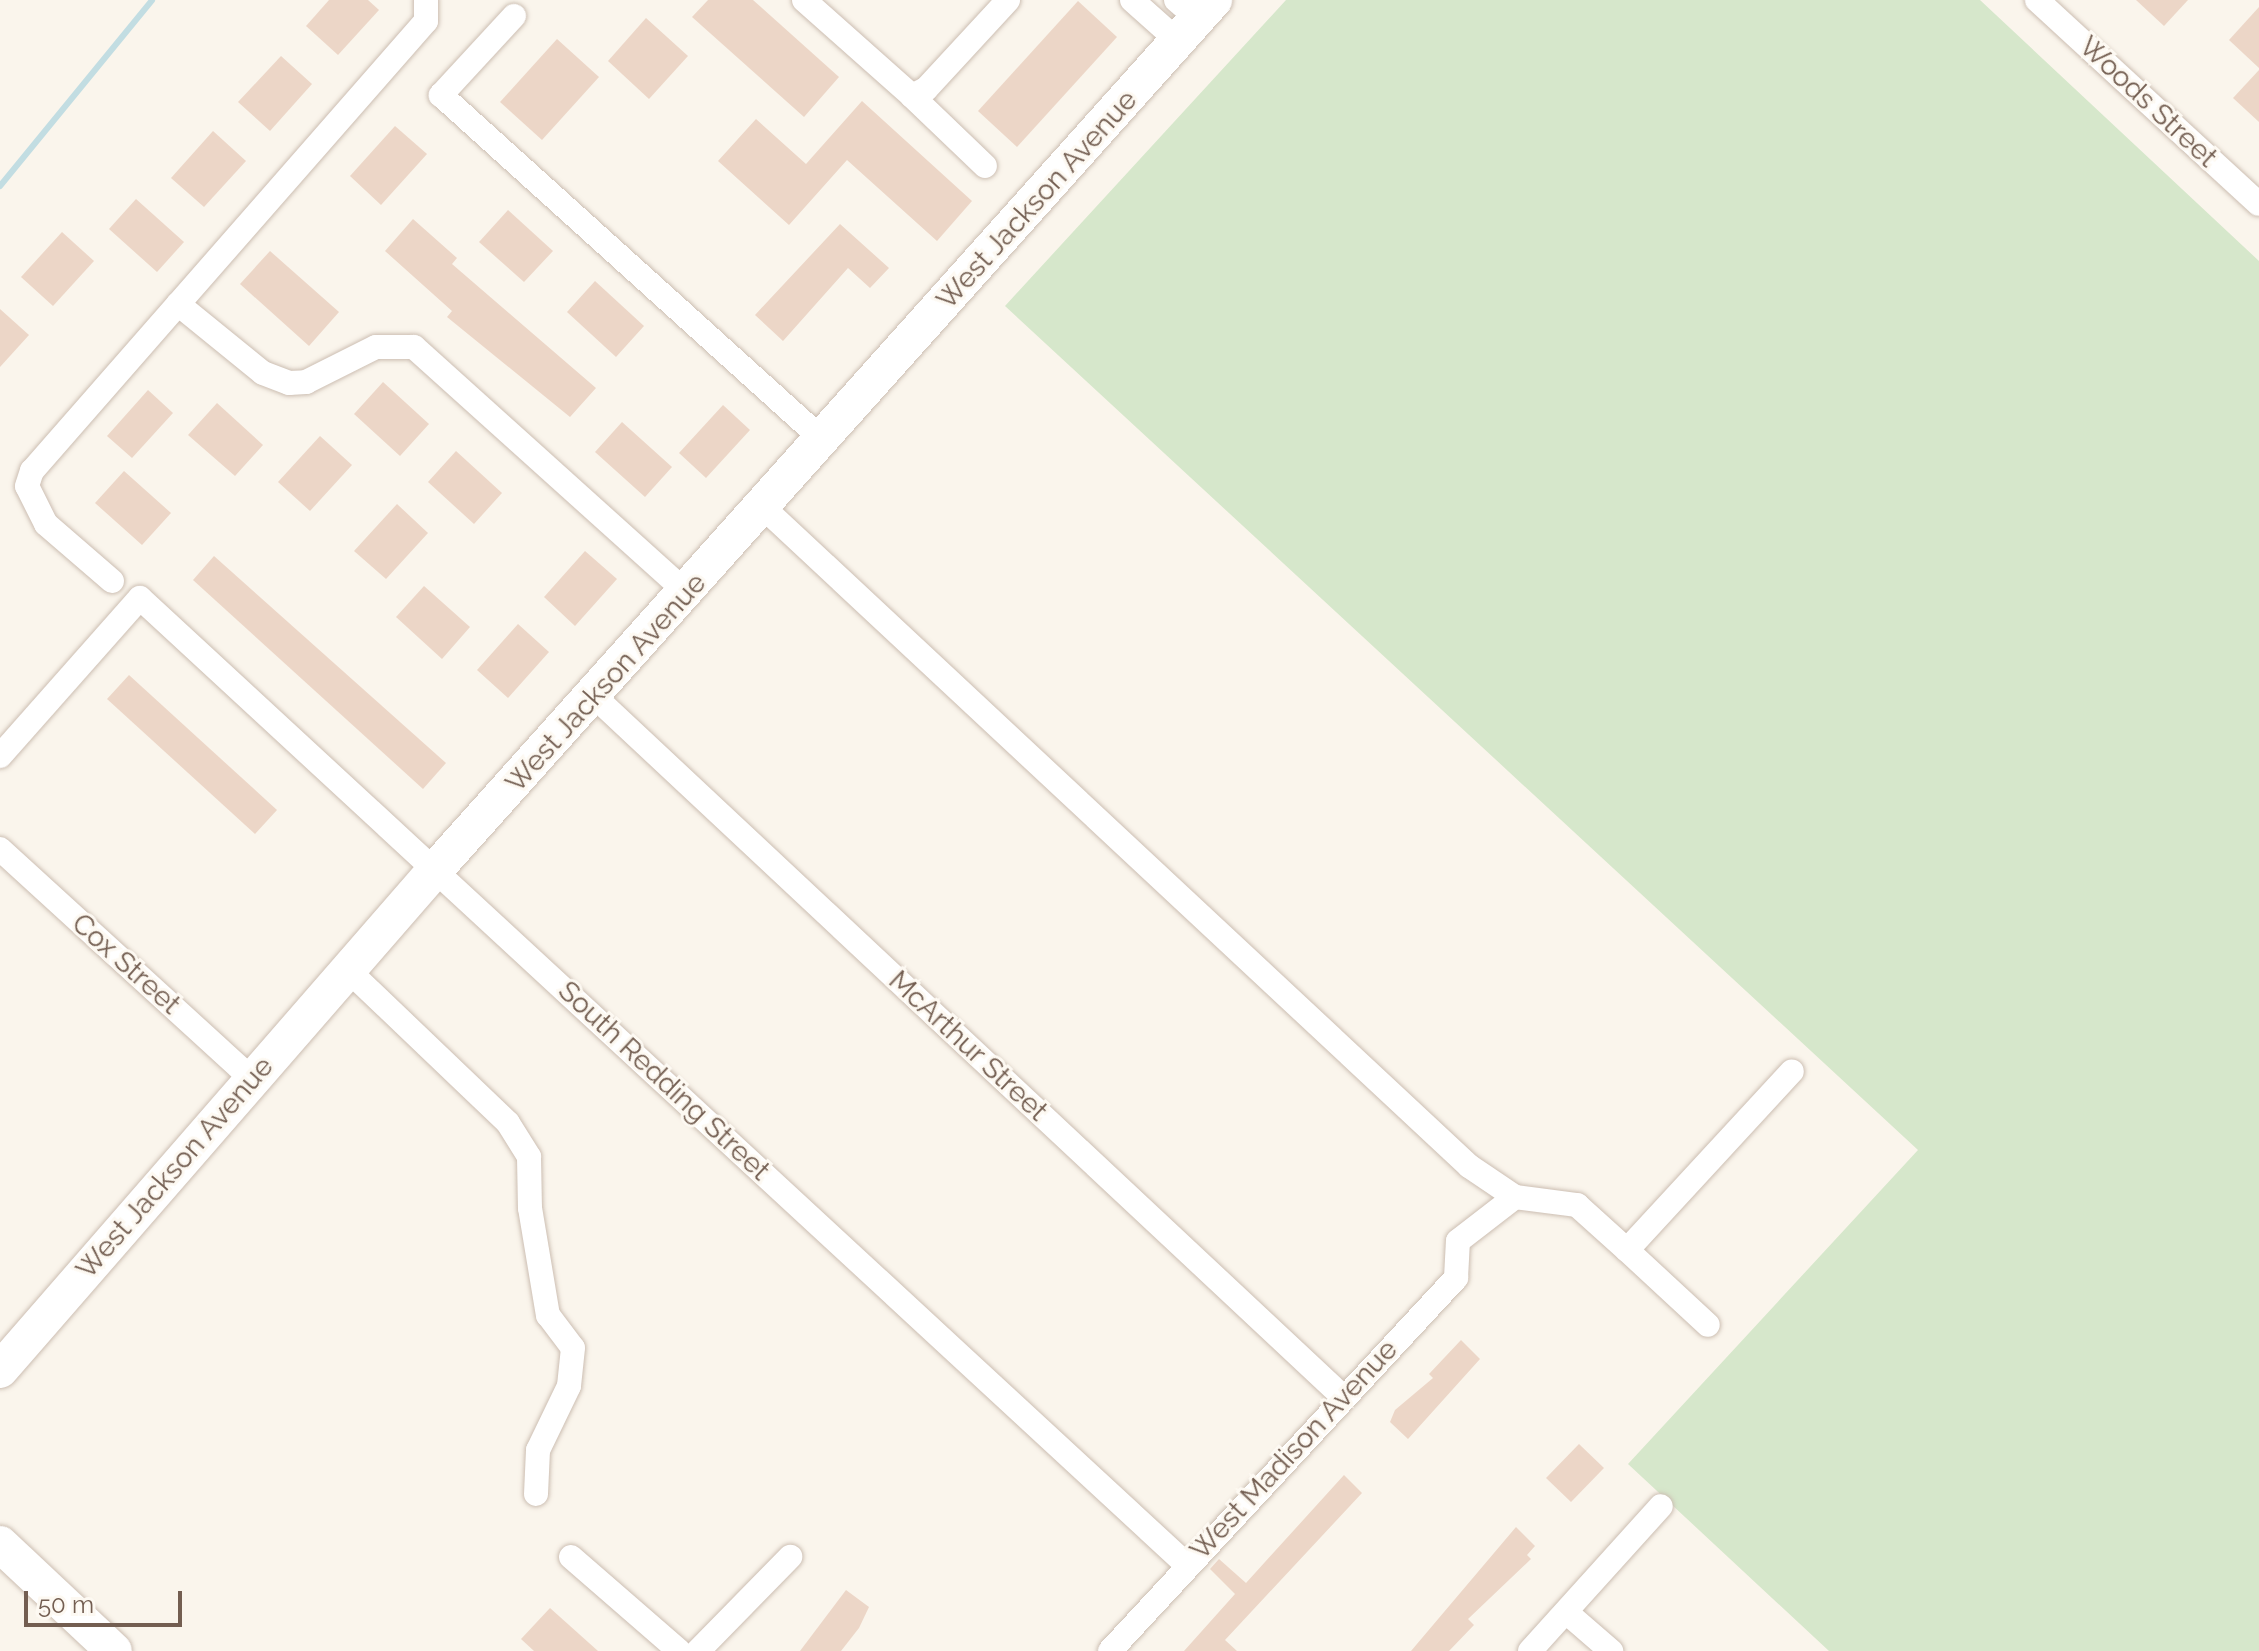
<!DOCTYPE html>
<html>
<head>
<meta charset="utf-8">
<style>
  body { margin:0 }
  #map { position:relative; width:2259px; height:1651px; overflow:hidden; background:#faf5ec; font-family:Raleway,sans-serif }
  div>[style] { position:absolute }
  .green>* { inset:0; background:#d6e7cb }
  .stream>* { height:6px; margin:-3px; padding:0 3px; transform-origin:3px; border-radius:3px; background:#c2dde2 }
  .building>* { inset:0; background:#ecd6c7 }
  .roads { filter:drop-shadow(0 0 2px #ccbeb2) drop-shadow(0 0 2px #ccbeb2) }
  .street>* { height:24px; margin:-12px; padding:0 12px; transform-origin:12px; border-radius:12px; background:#fff }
  .secondary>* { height:36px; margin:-18px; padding:0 18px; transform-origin:18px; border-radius:18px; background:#fff }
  span { translate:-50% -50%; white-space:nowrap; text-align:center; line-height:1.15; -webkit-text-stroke:6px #fdf9f2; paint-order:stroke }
  .street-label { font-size:28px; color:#735e51 }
  .scale { position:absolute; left:24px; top:1591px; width:158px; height:36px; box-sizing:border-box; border:4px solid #735e51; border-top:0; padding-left:10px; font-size:24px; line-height:28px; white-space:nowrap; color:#735e51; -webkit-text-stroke:6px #fdf9f2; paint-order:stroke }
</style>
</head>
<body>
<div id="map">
  <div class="green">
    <i style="clip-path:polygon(1286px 0,1980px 0,2259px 261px,2259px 1651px,1829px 1651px,1628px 1464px,1918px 1150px,1005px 306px)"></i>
  </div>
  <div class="stream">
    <i style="left:0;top:186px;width:240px;rotate:-50.7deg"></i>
  </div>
  <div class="building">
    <i style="clip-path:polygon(329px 0,368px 0,379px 10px,338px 55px,306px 26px)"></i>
    <i style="clip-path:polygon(708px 0,753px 0,839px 77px,804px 117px,692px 17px)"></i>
    <i style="clip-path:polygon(2136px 0,2188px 0,2164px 26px)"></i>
    <i style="clip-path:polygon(1078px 1px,1117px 37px,1017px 147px,978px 111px)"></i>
    <i style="clip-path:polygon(2259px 7px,2259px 68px,2229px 40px)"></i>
    <i style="clip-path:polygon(646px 18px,688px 56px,649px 99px,608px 61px)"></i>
    <i style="clip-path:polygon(557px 39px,599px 77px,542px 140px,500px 102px)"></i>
    <i style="clip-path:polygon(281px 56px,312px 84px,270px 131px,238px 102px)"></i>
    <i style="clip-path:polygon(2259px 70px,2259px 122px,2233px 98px)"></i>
    <i style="clip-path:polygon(862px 101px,972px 201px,937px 241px,847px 160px,789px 225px,718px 161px,756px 119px,806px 164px)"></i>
    <i style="clip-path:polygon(395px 126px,427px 154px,381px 205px,350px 176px)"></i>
    <i style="clip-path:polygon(213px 131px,246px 161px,204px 207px,171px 178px)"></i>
    <i style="clip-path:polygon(136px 199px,184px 242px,157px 272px,109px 229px)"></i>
    <i style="clip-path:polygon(508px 210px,553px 251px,524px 282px,479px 242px)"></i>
    <i style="clip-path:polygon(413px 219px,457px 258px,452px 264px,596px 388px,570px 417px,447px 317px,452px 311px,385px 251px)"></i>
    <i style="clip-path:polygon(840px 224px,889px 268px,870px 288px,848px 268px,783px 341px,755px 315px)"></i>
    <i style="clip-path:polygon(62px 232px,94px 261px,53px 306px,21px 277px)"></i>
    <i style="clip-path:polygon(270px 251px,339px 312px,309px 346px,240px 284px)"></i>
    <i style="clip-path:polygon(595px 281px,644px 326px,616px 357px,567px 312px)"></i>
    <i style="clip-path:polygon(0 309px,29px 335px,0 367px)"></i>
    <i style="clip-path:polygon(383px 382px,429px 424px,400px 456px,354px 414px)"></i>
    <i style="clip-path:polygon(148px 390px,173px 413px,132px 458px,107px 436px)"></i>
    <i style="clip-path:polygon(217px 403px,263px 445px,235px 476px,188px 435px)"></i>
    <i style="clip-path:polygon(723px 405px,750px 430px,706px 478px,679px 453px)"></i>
    <i style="clip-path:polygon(622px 422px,672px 467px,645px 497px,595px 452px)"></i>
    <i style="clip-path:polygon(320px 436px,352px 465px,310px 511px,278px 482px)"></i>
    <i style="clip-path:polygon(456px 451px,502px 493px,474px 524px,428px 482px)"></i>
    <i style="clip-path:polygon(124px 471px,171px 513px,142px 545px,95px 503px)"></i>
    <i style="clip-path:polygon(397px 504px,428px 533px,386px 579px,354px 551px)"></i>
    <i style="clip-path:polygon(585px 551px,617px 579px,575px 626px,544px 597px)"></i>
    <i style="clip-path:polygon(214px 556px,446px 763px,423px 789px,193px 580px)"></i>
    <i style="clip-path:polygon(424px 586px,470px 627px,442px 659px,396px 617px)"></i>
    <i style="clip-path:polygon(518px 624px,549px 652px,508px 698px,477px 670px)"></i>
    <i style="clip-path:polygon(129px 675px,277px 810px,255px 834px,107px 699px)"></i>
    <i style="clip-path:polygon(1461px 1340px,1480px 1359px,1408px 1439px,1390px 1422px,1395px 1410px,1433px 1378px,1429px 1374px)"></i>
    <i style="clip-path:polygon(1579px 1444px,1604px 1468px,1571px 1502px,1546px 1478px)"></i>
    <i style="clip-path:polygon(1344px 1475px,1362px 1493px,1225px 1640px,1237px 1651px,1184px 1651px,1235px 1594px,1210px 1569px,1219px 1559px,1246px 1583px)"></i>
    <i style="clip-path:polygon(1516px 1527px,1535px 1546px,1527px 1555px,1531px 1559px,1468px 1619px,1474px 1625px,1449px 1651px,1411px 1651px)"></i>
    <i style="clip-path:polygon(846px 1590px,869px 1607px,859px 1628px,841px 1651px,800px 1651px)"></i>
    <i style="clip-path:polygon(550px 1608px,598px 1651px,534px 1651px,521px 1639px)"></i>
  </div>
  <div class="roads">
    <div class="street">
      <i style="left:426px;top:0;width:21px;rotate:90deg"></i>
      <i style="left:426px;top:21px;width:376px;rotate:131.2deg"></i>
      <i style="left:178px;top:304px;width:109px;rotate:39.1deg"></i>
      <i style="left:263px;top:373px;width:28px;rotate:21deg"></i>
      <i style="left:289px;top:383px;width:17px;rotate:-3deg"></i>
      <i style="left:306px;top:382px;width:78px;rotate:-26.6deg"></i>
      <i style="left:376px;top:347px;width:38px"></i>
      <i style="left:414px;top:347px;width:367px;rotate:42deg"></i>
      <i style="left:804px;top:0;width:144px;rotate:41.6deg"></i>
      <i style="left:912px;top:96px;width:16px;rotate:-27deg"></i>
      <i style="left:926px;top:89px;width:121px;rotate:-47.3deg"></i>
      <i style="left:1132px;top:0;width:62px;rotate:41.7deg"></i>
      <i style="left:1176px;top:0;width:29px;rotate:41deg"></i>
      <i style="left:2037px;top:0;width:301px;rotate:42.6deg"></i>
      <i style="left:514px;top:16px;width:108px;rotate:132.7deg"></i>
      <i style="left:441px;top:95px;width:515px;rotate:42.09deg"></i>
      <i style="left:912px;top:96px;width:101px;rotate:43.8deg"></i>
      <i style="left:765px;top:509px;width:963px;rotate:43.02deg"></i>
      <i style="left:1469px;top:1166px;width:55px;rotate:34deg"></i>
      <i style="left:1515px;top:1197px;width:63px;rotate:7.4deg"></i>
      <i style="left:1577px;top:1205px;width:67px;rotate:42deg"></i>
      <i style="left:1627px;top:1250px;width:243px;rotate:-47.3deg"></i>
      <i style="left:112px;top:581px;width:87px;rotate:-139.2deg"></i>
      <i style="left:46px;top:524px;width:42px;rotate:-116.6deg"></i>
      <i style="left:27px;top:486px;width:16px;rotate:-72deg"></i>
      <i style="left:32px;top:471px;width:222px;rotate:-48.8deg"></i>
      <i style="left:595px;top:697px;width:1023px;rotate:43.1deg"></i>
      <i style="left:0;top:756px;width:211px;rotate:-48.5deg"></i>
      <i style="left:140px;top:598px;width:1425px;rotate:42.73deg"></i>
      <i style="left:0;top:849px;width:341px;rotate:42.4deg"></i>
      <i style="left:348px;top:970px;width:221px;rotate:43.7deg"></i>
      <i style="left:508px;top:1123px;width:40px;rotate:58deg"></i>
      <i style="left:529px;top:1157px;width:51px;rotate:88.9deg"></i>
      <i style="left:530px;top:1208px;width:109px;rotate:80.5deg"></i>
      <i style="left:548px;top:1315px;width:41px;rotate:52.9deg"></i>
      <i style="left:573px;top:1348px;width:38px;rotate:96deg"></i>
      <i style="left:569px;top:1386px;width:71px;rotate:115.8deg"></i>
      <i style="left:538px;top:1450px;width:44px;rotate:92.6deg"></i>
      <i style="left:1627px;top:1250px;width:110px;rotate:42.8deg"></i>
      <i style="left:571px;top:1557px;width:143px;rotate:41deg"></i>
      <i style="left:1566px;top:1612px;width:60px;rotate:40.9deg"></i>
      <i style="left:698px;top:1651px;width:132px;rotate:-45.6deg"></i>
      <i style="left:1110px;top:1651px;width:509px;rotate:-47.15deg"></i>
      <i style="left:1456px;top:1278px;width:37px;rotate:-87deg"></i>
      <i style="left:1458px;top:1241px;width:72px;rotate:-37.7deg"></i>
      <i style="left:1530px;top:1651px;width:195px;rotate:-47.9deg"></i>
    </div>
    <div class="secondary">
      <i style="left:0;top:1370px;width:663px;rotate:-48.98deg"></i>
      <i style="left:435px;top:870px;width:1168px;rotate:-48.16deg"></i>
      <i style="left:0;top:1544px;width:156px;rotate:43.2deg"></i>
    </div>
  </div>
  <div class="street-label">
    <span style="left:2148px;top:102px;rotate:43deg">Woods Street</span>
    <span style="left:1037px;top:200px;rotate:-48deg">West Jackson Avenue</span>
    <span style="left:606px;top:683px;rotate:-48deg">West Jackson Avenue</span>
    <span style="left:126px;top:964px;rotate:42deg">Cox Street</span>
    <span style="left:968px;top:1046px;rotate:43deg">McArthur Street</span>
    <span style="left:664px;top:1081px;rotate:43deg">South Redding Street</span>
    <span style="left:175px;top:1168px;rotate:-49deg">West Jackson Avenue</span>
    <span style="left:1294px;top:1450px;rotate:-47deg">West Madison Avenue</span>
  </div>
  <div class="scale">50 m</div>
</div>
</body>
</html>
